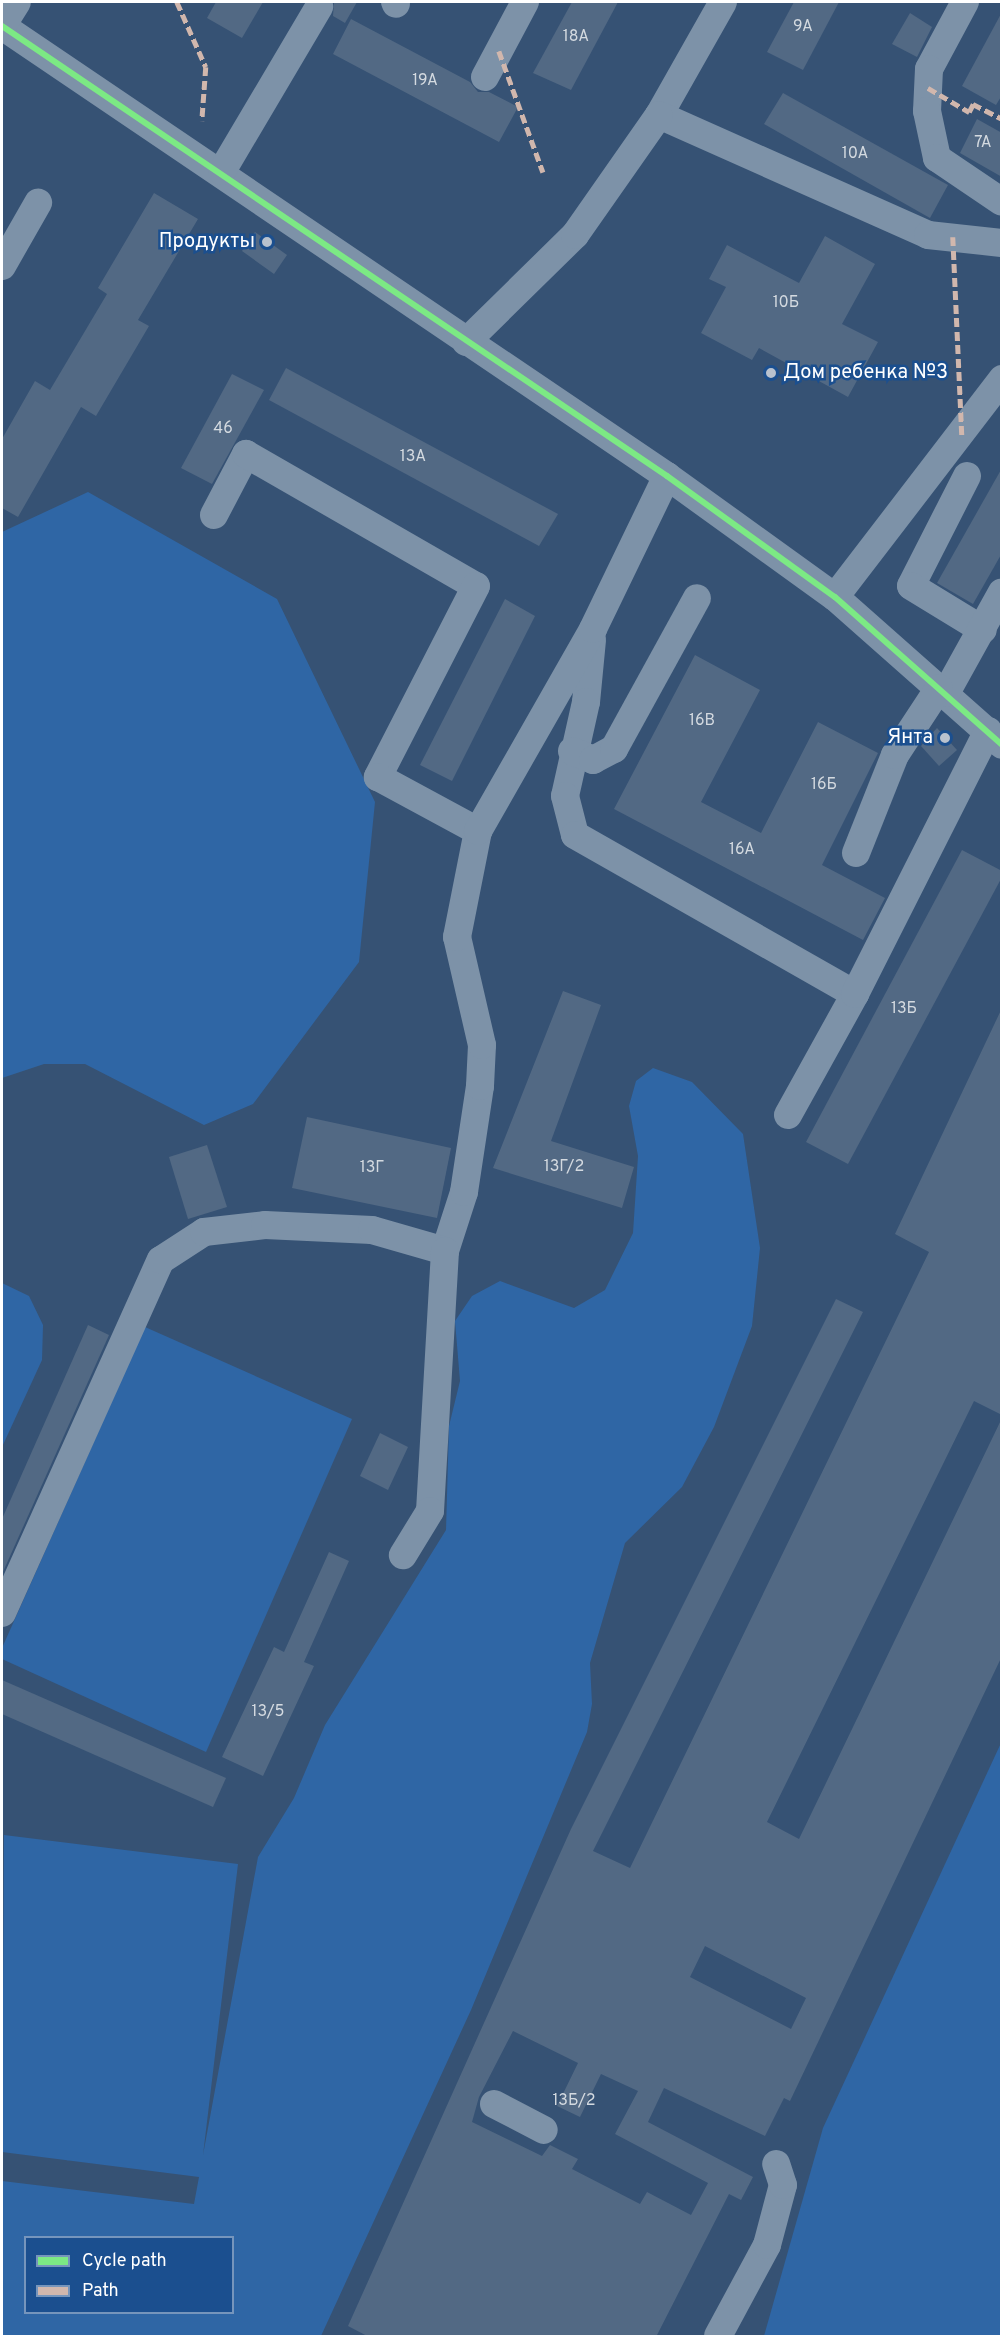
<!DOCTYPE html>
<html>
<head>
<meta charset="utf-8">
<style>
  body { margin:0 }
  #map { position:relative; width:1003px; height:2338px; overflow:hidden; background:#365274; font-family:Overpass,sans-serif }
  div>[style] { position:absolute }
  .green>* { inset:0; background:#2f66a5 }
  .building>* { inset:0; background:#526984 }
  .minor>* { height:28px; margin:-14px; padding:0 14px; transform-origin:14px; border-radius:14px; background:#7d92a8 }
  .quiet>* { height:4.5px; margin-top:-2.25px; transform-origin:0; background:repeating-linear-gradient(90deg,#d1b7ad 0 9px,transparent 0 13.5px) }
  .cycleway>* { height:6px; margin:-3px; padding:0 3px; transform-origin:3px; border-radius:3px; background:#7ce984 }
  .dots>* { width:16px; height:16px; translate:-50% -50%; box-sizing:border-box; border:3px solid #1b4f8f; border-radius:50% }
  span { translate:-50% -50%; white-space:nowrap; text-align:center; line-height:1.15; -webkit-text-stroke:5px #1b4f8f; paint-order:stroke }
  .number-label { font-size:16px; color:#d4dae0 }
  .number-label span { -webkit-text-stroke-width:0 }
  .poi-label { font-size:20px; color:#fff }
  .right { translate:-100% -50%; text-align:right }
  .left { translate:0 -50%; text-align:left }
  .frame { position:absolute; inset:0; border:3px solid #fff; pointer-events:none }
  .legend { position:absolute; left:24px; top:2236px; width:210px; height:78px; box-sizing:border-box; background:#1b4f8f; border:2px solid #7695bc; margin:0; padding:8px 10px; list-style:none; font-size:18px; color:#fff }
  .legend li { display:flex; align-items:center; gap:12px; height:30px }
  .legend b { width:30px; border:2px solid #7695bc }
</style>
</head>
<body>
<div id="map">
  <div class="green">
    <i style="clip-path:polygon(88px 492px,277px 599px,375px 802px,359px 962px,253px 1104px,204px 1125px,85px 1064px,44px 1064px,2px 1078px,2px 532px)"></i>
    <i style="clip-path:polygon(evenodd,653px 1068px,692px 1082px,743px 1134px,760px 1248px,752px 1326px,714px 1427px,682px 1487px,625px 1543px,590px 1663px,592px 1704px,587px 1732px,471px 2010px,321px 2336px,2px 2336px,2px 2181px,194px 2204px,199px 2177px,2px 2152px,4px 1835px,238px 1864px,203px 2155px,258px 1857px,294px 1798px,325px 1725px,446px 1530px,449px 1426px,460px 1381px,455px 1321px,472px 1296px,500px 1281px,574px 1308px,605px 1290px,633px 1233px,638px 1156px,629px 1106px,636px 1081px,653px 1068px,26px 2238px,232px 2238px,232px 2312px,26px 2312px,26px 2238px)"></i>
    <i style="clip-path:polygon(2px 1283px,29px 1296px,43px 1325px,42px 1360px,2px 1447px)"></i>
    <i style="clip-path:polygon(145px 1327px,352px 1419px,206px 1752px,2px 1659px,2px 1648px)"></i>
    <i style="clip-path:polygon(1001px 1743px,1001px 2336px,764px 2336px,823px 2128px)"></i>
  </div>
  <div class="building">
    <i style="clip-path:polygon(216px 2px,263px 2px,242px 38px,207px 18px)"></i>
    <i style="clip-path:polygon(334px 2px,357px 2px,345px 23px,333px 16px)"></i>
    <i style="clip-path:polygon(572px 2px,618px 2px,571px 90px,533px 73px)"></i>
    <i style="clip-path:polygon(794px 2px,839px 2px,803px 70px,767px 52px)"></i>
    <i style="clip-path:polygon(1002px 12px,1002px 95px,996px 105px,962px 86px)"></i>
    <i style="clip-path:polygon(910px 13px,932px 27px,917px 57px,892px 44px)"></i>
    <i style="clip-path:polygon(351px 19px,470px 82px,478px 92px,489px 92px,518px 107px,499px 142px,333px 54px)"></i>
    <i style="clip-path:polygon(783px 93px,948px 185px,930px 218px,764px 124px)"></i>
    <i style="clip-path:polygon(977px 119px,1002px 133px,1002px 177px,960px 153px)"></i>
    <i style="clip-path:polygon(154px 193px,198px 219px,138px 320px,149px 326px,96px 416px,81px 407px,18px 517px,2px 508px,2px 439px,35px 381px,50px 390px,107px 294px,98px 288px)"></i>
    <i style="clip-path:polygon(255px 232px,287px 255px,274px 274px,242px 251px)"></i>
    <i style="clip-path:polygon(825px 236px,875px 264px,842px 324px,878px 342px,848px 397px,759px 348px,752px 360px,701px 333px,726px 287px,709px 279px,727px 245px,799px 283px)"></i>
    <i style="clip-path:polygon(286px 368px,558px 514px,539px 546px,269px 400px)"></i>
    <i style="clip-path:polygon(232px 374px,264px 390px,212px 484px,181px 468px)"></i>
    <i style="clip-path:polygon(1002px 468px,1002px 553px,973px 604px,937px 583px)"></i>
    <i style="clip-path:polygon(505px 599px,535px 616px,452px 781px,420px 765px)"></i>
    <i style="clip-path:polygon(695px 655px,760px 690px,701px 802px,761px 833px,818px 722px,878px 753px,822px 865px,885px 898px,863px 940px,614px 809px)"></i>
    <i style="clip-path:polygon(937px 728px,957px 750px,939px 766px,921px 746px)"></i>
    <i style="clip-path:polygon(962px 850px,1002px 871px,1002px 877px,848px 1164px,806px 1142px)"></i>
    <i style="clip-path:polygon(563px 991px,601px 1005px,551px 1141px,634px 1167px,622px 1208px,493px 1168px)"></i>
    <i style="clip-path:polygon(evenodd,1002px 1008px,1002px 1415px,974px 1401px,767px 1822px,799px 1839px,1002px 1418px,1002px 1656px,790px 2101px,784px 2098px,765px 2136px,664px 2088px,648px 2122px,753px 2177px,741px 2200px,729px 2194px,656px 2337px,369px 2337px,348px 2326px,571px 1829px,836px 1299px,863px 1312px,593px 1851px,630px 1868px,929px 1252px,895px 1234px,1002px 1008px,705px 1946px,806px 1998px,791px 2029px,690px 1977px,705px 1946px,1002px 1008px,513px 2031px,578px 2063px,557px 2106px,580px 2117px,601px 2074px,638px 2091px,615px 2134px,708px 2183px,691px 2215px,647px 2192px,640px 2204px,572px 2169px,578px 2159px,550px 2145px,542px 2156px,472px 2122px,479px 2097px,513px 2031px)"></i>
    <i style="clip-path:polygon(307px 1117px,451px 1148px,437px 1218px,292px 1188px)"></i>
    <i style="clip-path:polygon(207px 1145px,227px 1207px,188px 1219px,169px 1157px)"></i>
    <i style="clip-path:polygon(88px 1325px,109px 1335px,2px 1574px,2px 1519px)"></i>
    <i style="clip-path:polygon(380px 1433px,408px 1447px,388px 1490px,360px 1476px)"></i>
    <i style="clip-path:polygon(329px 1552px,349px 1561px,304px 1662px,314px 1666px,263px 1776px,222px 1757px,274px 1647px,284px 1652px)"></i>
    <i style="clip-path:polygon(2px 1680px,226px 1778px,213px 1807px,2px 1714px)"></i>
  </div>
  <div class="minor">
    <i style="left:395px;top:2px;width:2px;rotate:63deg"></i>
    <i style="left:723px;top:2px;width:130px;rotate:119.5deg"></i>
    <i style="left:659px;top:115px;width:295px;rotate:24deg"></i>
    <i style="left:928px;top:235px;width:74px;rotate:6.2deg"></i>
    <i style="left:965px;top:2px;width:76px;rotate:118.2deg"></i>
    <i style="left:929px;top:69px;width:42px;rotate:92.7deg"></i>
    <i style="left:927px;top:111px;width:48px;rotate:78deg"></i>
    <i style="left:937px;top:158px;width:78px;rotate:34.1deg"></i>
    <i style="left:2px;top:26px;width:803px;rotate:34.09deg"></i>
    <i style="left:667px;top:476px;width:207px;rotate:35.8deg"></i>
    <i style="left:835px;top:597px;width:223px;rotate:41.5deg"></i>
    <i style="left:2px;top:26px;width:28px;rotate:-58deg"></i>
    <i style="left:485px;top:77px;width:85px;rotate:-61.9deg"></i>
    <i style="left:222px;top:171px;width:191px;rotate:-59.4deg"></i>
    <i style="left:2px;top:266px;width:73px;rotate:-60.3deg"></i>
    <i style="left:466px;top:342px;width:153px;rotate:-44.5deg"></i>
    <i style="left:575px;top:235px;width:146px;rotate:-55deg"></i>
    <i style="left:967px;top:476px;width:123px;rotate:117deg"></i>
    <i style="left:911px;top:586px;width:84px;rotate:31.4deg"></i>
    <i style="left:214px;top:515px;width:69px;rotate:-62.3deg"></i>
    <i style="left:246px;top:454px;width:265px;rotate:29.9deg"></i>
    <i style="left:476px;top:586px;width:215px;rotate:117.2deg"></i>
    <i style="left:378px;top:777px;width:114px;rotate:28.4deg"></i>
    <i style="left:835px;top:597px;width:275px;rotate:-52.5deg"></i>
    <i style="left:592px;top:640px;width:62px;rotate:95.5deg"></i>
    <i style="left:586px;top:702px;width:96px;rotate:102.6deg"></i>
    <i style="left:565px;top:796px;width:40px;rotate:75.6deg"></i>
    <i style="left:575px;top:835px;width:322px;rotate:29.6deg"></i>
    <i style="left:946px;top:693px;width:115px;rotate:-61deg"></i>
    <i style="left:572px;top:751px;width:23px;rotate:23deg"></i>
    <i style="left:593px;top:760px;width:24px;rotate:-28deg"></i>
    <i style="left:614px;top:749px;width:172px;rotate:-61.2deg"></i>
    <i style="left:856px;top:853px;width:105px;rotate:-68.3deg"></i>
    <i style="left:895px;top:755px;width:80px;rotate:-56.7deg"></i>
    <i style="left:788px;top:1115px;width:138px;rotate:-61deg"></i>
    <i style="left:855px;top:994px;width:295px;rotate:-63.2deg"></i>
    <i style="left:445px;top:1251px;width:62px;rotate:-72.1deg"></i>
    <i style="left:464px;top:1192px;width:107px;rotate:-81.4deg"></i>
    <i style="left:480px;top:1086px;width:41px;rotate:-87.2deg"></i>
    <i style="left:482px;top:1045px;width:111px;rotate:-103deg"></i>
    <i style="left:457px;top:937px;width:108px;rotate:-78.8deg"></i>
    <i style="left:478px;top:831px;width:232px;rotate:-60.3deg"></i>
    <i style="left:593px;top:629px;width:170px;rotate:-64.2deg"></i>
    <i style="left:2px;top:1613px;width:387px;rotate:-65.8deg"></i>
    <i style="left:161px;top:1260px;width:51px;rotate:-33.1deg"></i>
    <i style="left:204px;top:1232px;width:61px;rotate:-6.5deg"></i>
    <i style="left:265px;top:1225px;width:107px;rotate:2.7deg"></i>
    <i style="left:372px;top:1230px;width:76px;rotate:16deg"></i>
    <i style="left:445px;top:1251px;width:260px;rotate:93.3deg"></i>
    <i style="left:430px;top:1511px;width:52px;rotate:121.5deg"></i>
    <i style="left:494px;top:2104px;width:56px;rotate:27.5deg"></i>
    <i style="left:718px;top:2336px;width:103px;rotate:-61.7deg"></i>
    <i style="left:767px;top:2245px;width:62px;rotate:-75.1deg"></i>
    <i style="left:783px;top:2185px;width:22px;rotate:-108deg"></i>
  </div>
  <div class="quiet">
    <i style="left:177px;top:2px;width:71px;rotate:66deg"></i>
    <i style="left:206px;top:67px;width:54px;rotate:94.2deg"></i>
    <i style="left:499px;top:51px;width:129px;rotate:70deg"></i>
    <i style="left:928px;top:88px;width:48px;rotate:30.3deg"></i>
    <i style="left:969px;top:112px;width:9px;rotate:-63deg"></i>
    <i style="left:973px;top:104px;width:33px;rotate:27deg"></i>
    <i style="left:953px;top:237px;width:199px;rotate:87.4deg"></i>
  </div>
  <div class="cycleway">
    <i style="left:2px;top:26px;width:803px;rotate:34.09deg"></i>
    <i style="left:667px;top:476px;width:207px;rotate:35.8deg"></i>
    <i style="left:835px;top:597px;width:223px;rotate:41.5deg"></i>
  </div>
  <div class="dots">
    <i style="left:267px;top:242px;background:#b9c2ce"></i>
    <i style="left:771px;top:373px;background:#b9c2ce"></i>
    <i style="left:945px;top:738px;background:#b9c2ce"></i>
  </div>
  <div class="number-label">
    <span style="left:803px;top:27px">9А</span>
    <span style="left:576px;top:37px">18А</span>
    <span style="left:425px;top:81px">19А</span>
    <span style="left:983px;top:143px">7А</span>
    <span style="left:855px;top:154px">10А</span>
    <span style="left:786px;top:303px">10Б</span>
    <span style="left:223px;top:429px">46</span>
    <span style="left:413px;top:457px">13А</span>
    <span style="left:702px;top:721px">16В</span>
    <span style="left:824px;top:785px">16Б</span>
    <span style="left:742px;top:850px">16А</span>
    <span style="left:904px;top:1009px">13Б</span>
    <span style="left:564px;top:1167px">13Г/2</span>
    <span style="left:372px;top:1168px">13Г</span>
    <span style="left:268px;top:1712px">13/5</span>
    <span style="left:574px;top:2101px">13Б/2</span>
  </div>
  <div class="poi-label">
    <span class="right" style="left:255px;top:242px">Продукты</span>
    <span class="left" style="left:783px;top:373px">Дом ребенка №3</span>
    <span class="right" style="left:933px;top:738px">Янта</span>
  </div>
  <div class="frame"></div>
  <ul class="legend">
  <li><b style="height:8px;background:#7ce984"></b>Cycle path</li>
  <li><b style="height:8px;background:#d1b7ad"></b>Path</li>
  </ul>
</div>
</body>
</html>
